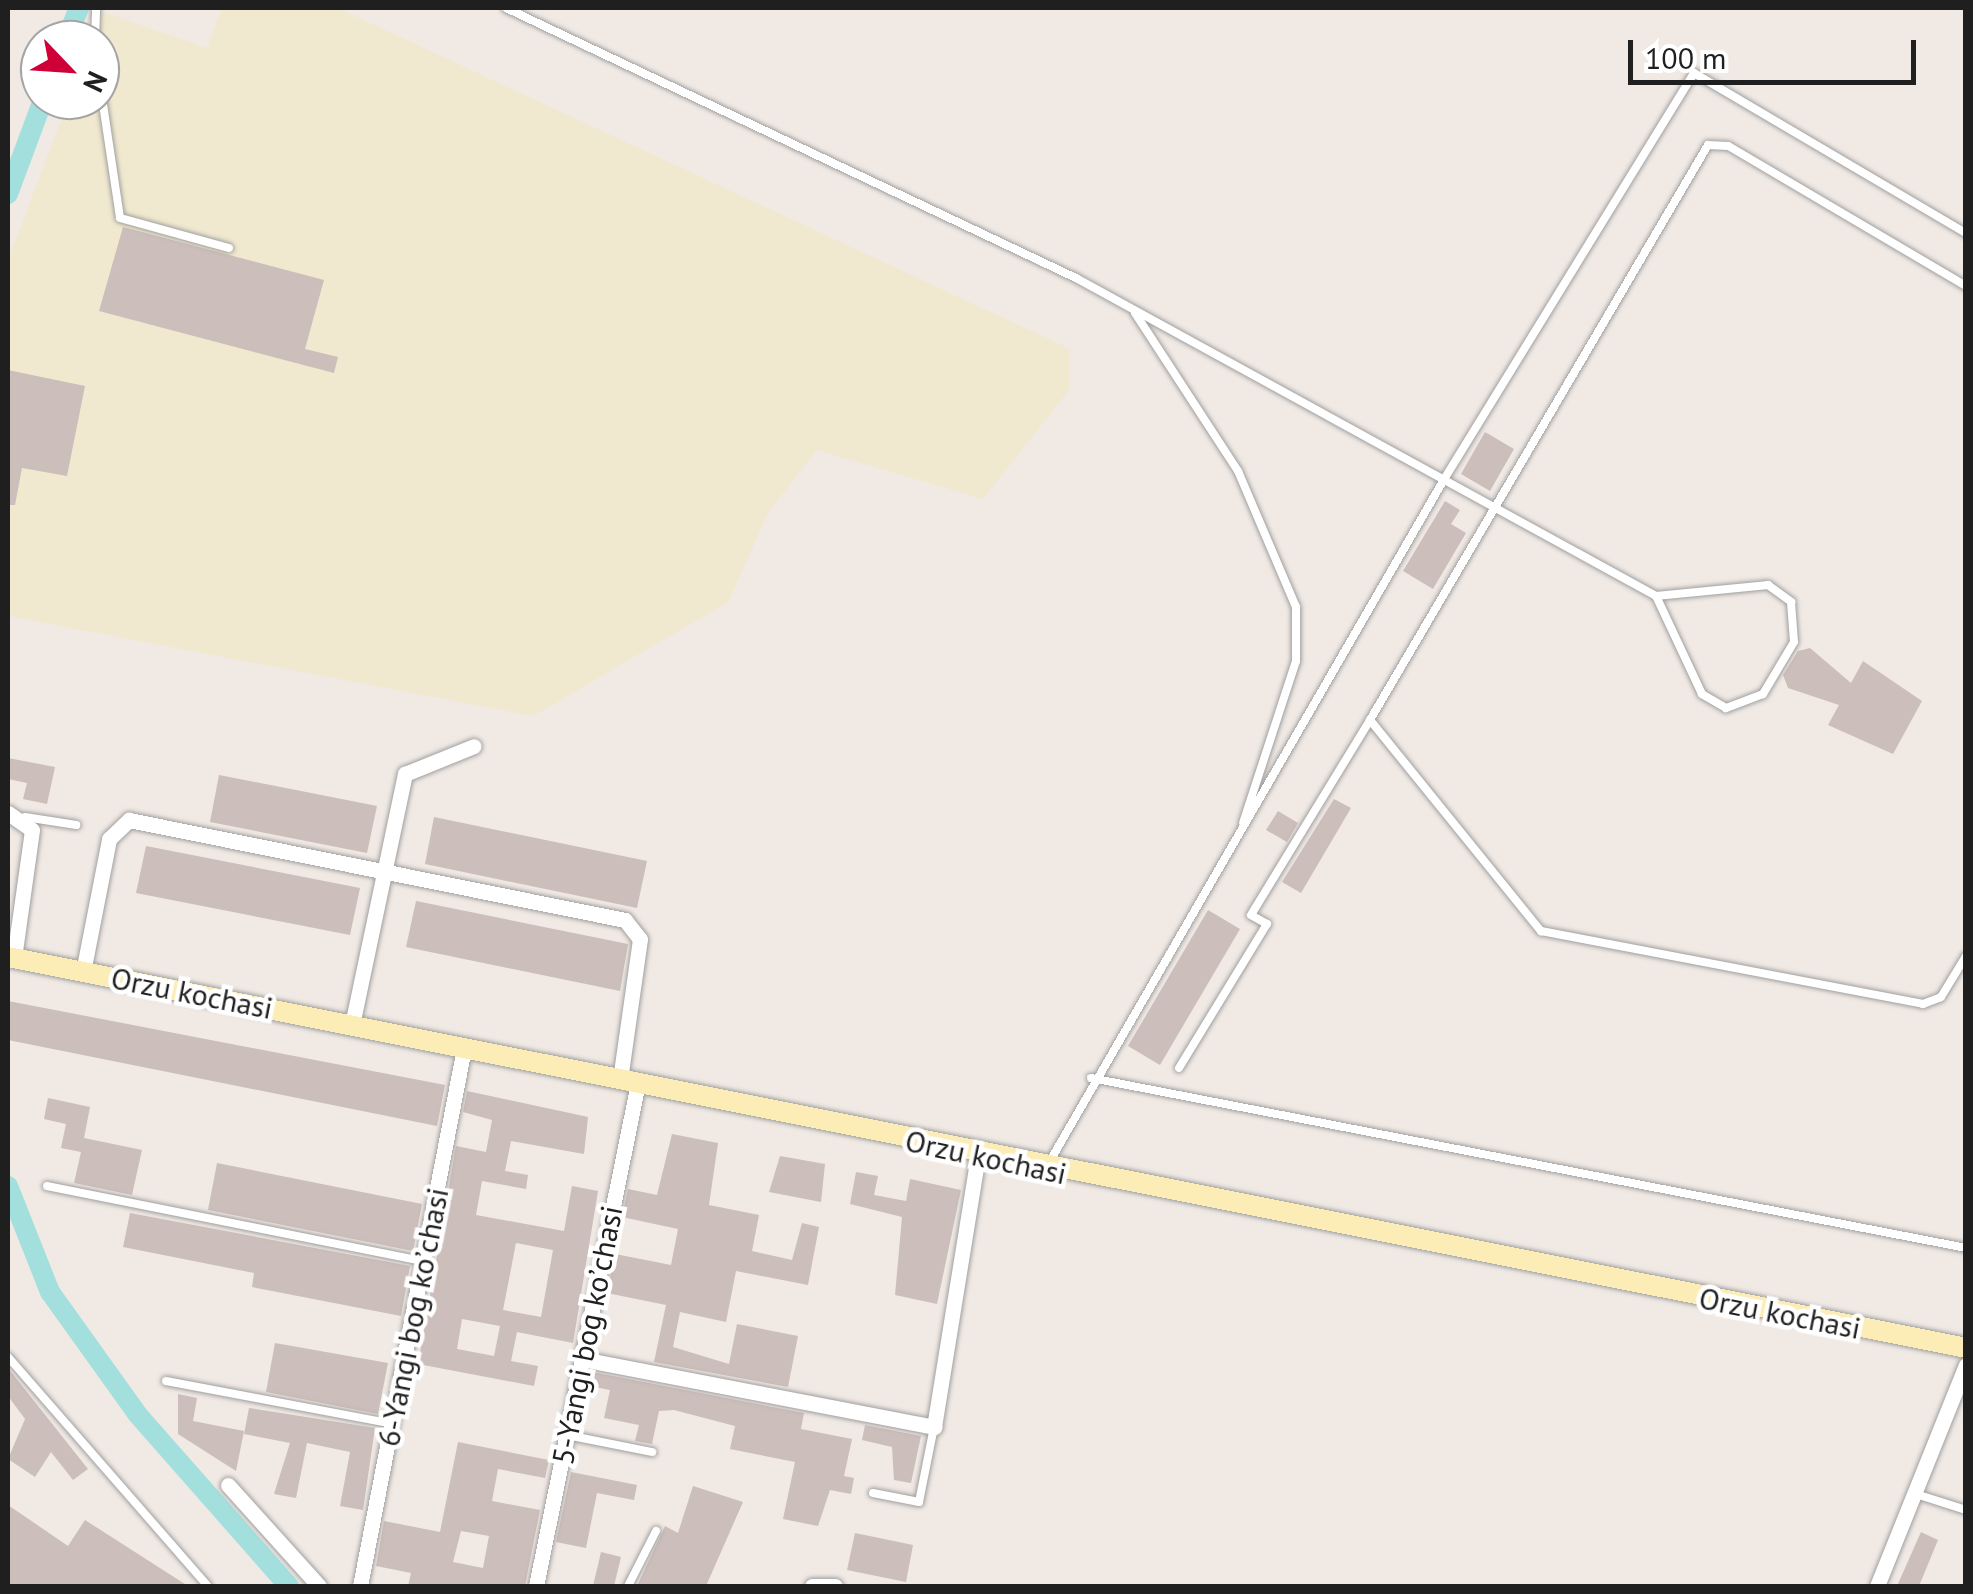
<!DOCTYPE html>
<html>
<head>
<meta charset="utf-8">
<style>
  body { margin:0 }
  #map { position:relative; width:1973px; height:1594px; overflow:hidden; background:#f0e9e4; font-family:"PT Sans",sans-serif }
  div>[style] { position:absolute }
  .farmland>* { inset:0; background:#f0e9cf }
  .canal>* { height:20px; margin:-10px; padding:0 10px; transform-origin:10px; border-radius:10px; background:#a3e0dd }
  .building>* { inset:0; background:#ccbeba }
  .roads { filter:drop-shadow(0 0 2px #a0a0a0) drop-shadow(0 0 2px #a0a0a0) }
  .service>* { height:8px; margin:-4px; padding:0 4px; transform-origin:4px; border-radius:4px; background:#fff }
  .minor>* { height:15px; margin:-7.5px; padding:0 7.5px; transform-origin:7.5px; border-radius:7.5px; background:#fff }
  .secondary>* { height:20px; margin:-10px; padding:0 10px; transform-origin:10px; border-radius:10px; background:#fcedb6 }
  span { translate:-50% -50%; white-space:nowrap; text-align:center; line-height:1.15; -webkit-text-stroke:9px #fff; paint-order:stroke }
  .street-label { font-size:30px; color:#1f1f1f }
  .frame { position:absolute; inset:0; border:10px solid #1f1f1f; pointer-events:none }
  .north { position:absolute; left:20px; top:20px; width:100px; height:100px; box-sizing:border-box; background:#fff; border:2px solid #a5a5a5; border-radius:50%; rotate:115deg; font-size:28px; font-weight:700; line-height:40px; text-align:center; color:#1f1f1f }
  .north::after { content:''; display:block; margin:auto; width:35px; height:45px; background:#ce0037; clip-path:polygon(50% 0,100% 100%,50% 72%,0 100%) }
  .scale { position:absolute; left:1628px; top:40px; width:288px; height:45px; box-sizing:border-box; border:5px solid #1f1f1f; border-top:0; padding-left:12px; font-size:30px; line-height:35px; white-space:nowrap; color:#1f1f1f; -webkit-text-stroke:8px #fff; paint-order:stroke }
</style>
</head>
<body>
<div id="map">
  <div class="farmland">
    <i style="clip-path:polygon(222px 8px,338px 8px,1070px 349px,1069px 390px,983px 499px,817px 450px,769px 511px,728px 602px,533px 716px,8px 616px,8px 260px,69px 100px,100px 100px,100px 40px,92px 40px,103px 12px,207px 48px)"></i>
  </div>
  <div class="canal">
    <i style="left:66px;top:40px;width:35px;rotate:-68deg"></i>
    <i style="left:8px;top:194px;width:100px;rotate:-69.6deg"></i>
    <i style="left:8px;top:1186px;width:114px;rotate:68.4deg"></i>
    <i style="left:50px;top:1292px;width:151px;rotate:54.4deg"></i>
    <i style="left:138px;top:1415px;width:228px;rotate:48.6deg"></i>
  </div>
  <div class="building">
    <i style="clip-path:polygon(123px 227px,324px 280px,305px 349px,338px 357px,334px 373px,99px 311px)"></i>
    <i style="clip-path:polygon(8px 370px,85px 386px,67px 476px,22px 468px,15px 505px,8px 505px)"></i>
    <i style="clip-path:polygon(1485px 432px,1514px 449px,1490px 491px,1461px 474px)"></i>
    <i style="clip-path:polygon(1445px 501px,1460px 510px,1451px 524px,1466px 533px,1433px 589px,1403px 571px)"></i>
    <i style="clip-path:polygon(1810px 648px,1851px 683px,1863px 661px,1922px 701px,1893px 754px,1828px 725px,1839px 705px,1788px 688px,1783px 675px,1798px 651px)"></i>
    <i style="clip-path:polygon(8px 758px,55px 767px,47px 804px,23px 799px,27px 783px,8px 779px)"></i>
    <i style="clip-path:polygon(219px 775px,377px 806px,367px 853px,210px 822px)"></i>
    <i style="clip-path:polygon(1334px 799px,1351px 808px,1301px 893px,1282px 882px)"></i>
    <i style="clip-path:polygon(1278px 811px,1298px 823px,1287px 842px,1266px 830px)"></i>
    <i style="clip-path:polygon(434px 817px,647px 861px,637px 908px,425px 864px)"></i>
    <i style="clip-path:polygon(146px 846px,360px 888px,350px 935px,136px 893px)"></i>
    <i style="clip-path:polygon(416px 901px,628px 944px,620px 991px,406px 947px)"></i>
    <i style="clip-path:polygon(1208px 910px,1240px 929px,1160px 1065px,1128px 1046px)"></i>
    <i style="clip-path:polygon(8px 1001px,445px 1085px,437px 1126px,8px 1040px)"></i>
    <i style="clip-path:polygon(evenodd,467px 1091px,588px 1117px,584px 1154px,511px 1141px,505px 1171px,528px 1175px,526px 1189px,482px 1181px,476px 1215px,564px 1231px,572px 1186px,598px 1191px,573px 1343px,517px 1332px,511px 1361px,538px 1366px,534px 1386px,418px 1364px,456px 1146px,486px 1152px,492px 1120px,463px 1112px,467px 1091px,516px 1243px,553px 1250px,541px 1317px,503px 1310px,516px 1243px,467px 1091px,462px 1319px,500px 1326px,494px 1356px,457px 1349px,462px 1319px)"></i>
    <i style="clip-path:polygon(48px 1098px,90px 1107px,84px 1138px,142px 1150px,132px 1195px,74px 1183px,81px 1152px,61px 1148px,66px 1124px,44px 1119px)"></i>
    <i style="clip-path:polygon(672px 1134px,718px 1143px,709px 1205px,759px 1215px,752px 1251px,792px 1260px,802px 1223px,819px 1227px,808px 1285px,736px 1271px,726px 1322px,680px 1312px,673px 1347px,729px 1364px,737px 1324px,798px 1336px,788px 1387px,654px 1362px,666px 1305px,607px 1293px,615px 1254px,671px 1265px,678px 1229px,622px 1217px,628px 1189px,657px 1195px)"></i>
    <i style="clip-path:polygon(780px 1156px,825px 1164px,821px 1202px,769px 1192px)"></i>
    <i style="clip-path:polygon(217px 1163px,422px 1204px,413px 1251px,208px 1210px)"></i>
    <i style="clip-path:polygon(856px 1172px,878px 1176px,874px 1195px,906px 1201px,910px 1179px,961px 1190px,937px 1304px,895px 1295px,902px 1217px,850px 1204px)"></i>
    <i style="clip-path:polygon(130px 1213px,410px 1266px,401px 1316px,252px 1287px,254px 1273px,123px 1247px)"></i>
    <i style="clip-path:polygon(275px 1343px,388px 1363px,378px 1414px,266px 1392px)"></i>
    <i style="clip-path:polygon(8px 1368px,88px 1469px,73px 1480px,51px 1452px,35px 1477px,8px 1459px,25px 1419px,8px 1396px)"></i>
    <i style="clip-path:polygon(592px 1372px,804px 1413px,801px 1429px,852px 1439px,844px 1476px,854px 1478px,851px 1494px,830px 1490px,818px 1526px,783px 1519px,795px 1462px,730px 1449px,735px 1426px,674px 1410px,659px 1411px,652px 1444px,635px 1441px,639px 1425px,604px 1418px,610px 1390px,589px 1386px)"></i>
    <i style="clip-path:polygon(178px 1394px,197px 1398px,193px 1421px,244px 1431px,236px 1471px,178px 1434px)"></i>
    <i style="clip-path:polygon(249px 1408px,375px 1428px,363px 1510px,340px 1506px,350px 1452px,307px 1443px,296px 1498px,274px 1494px,290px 1443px,244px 1434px)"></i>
    <i style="clip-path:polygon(865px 1425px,921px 1436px,911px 1483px,894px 1480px,892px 1447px,862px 1440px)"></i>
    <i style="clip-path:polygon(evenodd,458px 1442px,549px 1460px,545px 1478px,498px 1469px,492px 1501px,540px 1510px,525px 1586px,408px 1586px,411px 1573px,376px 1566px,384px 1521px,440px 1532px,458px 1442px,461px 1531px,489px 1536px,483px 1568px,453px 1562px,461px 1531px)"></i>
    <i style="clip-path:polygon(571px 1472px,637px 1485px,634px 1500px,597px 1493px,586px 1548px,556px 1542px)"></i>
    <i style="clip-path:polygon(693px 1486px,743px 1502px,706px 1586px,637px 1586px,665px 1526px,678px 1533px)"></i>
    <i style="clip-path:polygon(8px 1505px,68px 1546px,85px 1520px,188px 1586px,8px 1586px)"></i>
    <i style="clip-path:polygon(1921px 1532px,1938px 1540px,1919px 1586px,1897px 1586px)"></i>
    <i style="clip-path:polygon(855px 1533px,913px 1545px,906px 1582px,847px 1570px)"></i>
    <i style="clip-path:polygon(601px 1552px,621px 1557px,614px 1586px,593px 1586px)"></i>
  </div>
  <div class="roads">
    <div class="service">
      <i style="left:506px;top:8px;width:631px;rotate:25.35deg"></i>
      <i style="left:1076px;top:278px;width:661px;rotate:28.73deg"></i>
      <i style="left:1656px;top:596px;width:113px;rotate:-5.6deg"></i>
      <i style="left:1768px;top:585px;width:29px;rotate:36deg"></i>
      <i style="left:1791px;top:602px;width:40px;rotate:85.7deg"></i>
      <i style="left:1794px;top:642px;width:61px;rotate:120.8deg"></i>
      <i style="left:1763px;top:694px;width:40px;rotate:159deg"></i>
      <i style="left:1726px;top:708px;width:28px;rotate:-150deg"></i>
      <i style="left:1702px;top:694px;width:108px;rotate:-115.1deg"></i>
      <i style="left:95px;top:40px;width:32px;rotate:-88deg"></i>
      <i style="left:100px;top:84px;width:135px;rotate:81.5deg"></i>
      <i style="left:120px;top:218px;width:113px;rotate:15.4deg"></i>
      <i style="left:1966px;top:286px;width:276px;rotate:-149.5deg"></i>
      <i style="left:1728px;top:146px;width:20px;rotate:-177deg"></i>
      <i style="left:1708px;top:145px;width:667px;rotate:120.45deg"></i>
      <i style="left:1370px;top:720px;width:272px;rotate:51deg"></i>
      <i style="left:1541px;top:931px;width:389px;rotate:10.8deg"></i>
      <i style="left:1923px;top:1004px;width:19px;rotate:-21deg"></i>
      <i style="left:1941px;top:997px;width:48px;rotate:-58.6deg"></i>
      <i style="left:1135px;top:313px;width:189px;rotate:56.9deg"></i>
      <i style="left:1238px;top:471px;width:148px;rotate:66.9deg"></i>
      <i style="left:1296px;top:607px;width:54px;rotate:90deg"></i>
      <i style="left:1296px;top:661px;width:170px;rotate:108.1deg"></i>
      <i style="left:25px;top:817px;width:52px;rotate:8.9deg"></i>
      <i style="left:1179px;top:1068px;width:169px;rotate:-58.6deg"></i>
      <i style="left:1267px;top:924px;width:18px;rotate:-151deg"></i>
      <i style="left:1251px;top:915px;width:228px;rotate:-58.6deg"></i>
      <i style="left:1091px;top:1078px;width:891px;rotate:10.99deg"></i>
      <i style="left:1050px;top:1161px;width:785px;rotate:-59.97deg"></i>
      <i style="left:1443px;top:481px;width:479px;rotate:-58.4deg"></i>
      <i style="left:1694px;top:73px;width:316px;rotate:30.5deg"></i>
      <i style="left:47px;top:1186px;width:383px;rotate:11.3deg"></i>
      <i style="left:8px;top:1357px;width:304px;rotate:48.9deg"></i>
      <i style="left:166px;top:1381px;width:231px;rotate:10.7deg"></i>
      <i style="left:567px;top:1435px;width:87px;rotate:11.3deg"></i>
      <i style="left:873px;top:1493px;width:47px;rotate:11.1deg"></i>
      <i style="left:919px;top:1502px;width:76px;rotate:-78.7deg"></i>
      <i style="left:1919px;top:1495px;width:49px;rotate:17.7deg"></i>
      <i style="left:628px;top:1586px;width:62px;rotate:-63deg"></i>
    </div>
    <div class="minor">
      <i style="left:8px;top:813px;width:29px;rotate:35deg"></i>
      <i style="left:32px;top:830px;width:129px;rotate:98deg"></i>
      <i style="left:83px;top:972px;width:136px;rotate:-78.9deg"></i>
      <i style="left:109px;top:839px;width:28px;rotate:-44deg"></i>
      <i style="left:129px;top:820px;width:506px;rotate:11.4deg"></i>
      <i style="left:625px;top:920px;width:24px;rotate:52deg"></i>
      <i style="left:640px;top:939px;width:141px;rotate:98.1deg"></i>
      <i style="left:352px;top:1025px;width:257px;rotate:-78.1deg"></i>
      <i style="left:405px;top:774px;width:74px;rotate:-22.1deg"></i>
      <i style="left:582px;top:1359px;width:359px;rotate:10.9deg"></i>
      <i style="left:934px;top:1427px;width:275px;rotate:-80.8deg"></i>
      <i style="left:228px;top:1485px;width:136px;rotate:48deg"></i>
      <i style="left:360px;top:1586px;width:548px;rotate:-79.06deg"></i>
      <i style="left:536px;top:1586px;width:513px;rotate:-78.54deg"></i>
      <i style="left:812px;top:1586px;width:23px"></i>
      <i style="left:1877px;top:1586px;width:238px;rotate:-68.1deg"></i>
    </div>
    <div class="secondary">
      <i style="left:8px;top:957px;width:1997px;rotate:11.29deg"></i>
    </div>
  </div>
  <div class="street-label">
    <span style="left:192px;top:993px;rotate:11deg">Orzu kochasi</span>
    <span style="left:986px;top:1157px;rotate:12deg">Orzu kochasi</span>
    <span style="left:1780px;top:1313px;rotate:11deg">Orzu kochasi</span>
    <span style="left:413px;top:1317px;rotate:-79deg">6-Yangi bog koʼchasi</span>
    <span style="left:587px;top:1335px;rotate:-79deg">5-Yangi bog koʼchasi</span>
  </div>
  <div class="frame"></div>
  <div class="north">N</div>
  <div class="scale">100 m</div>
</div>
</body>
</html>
